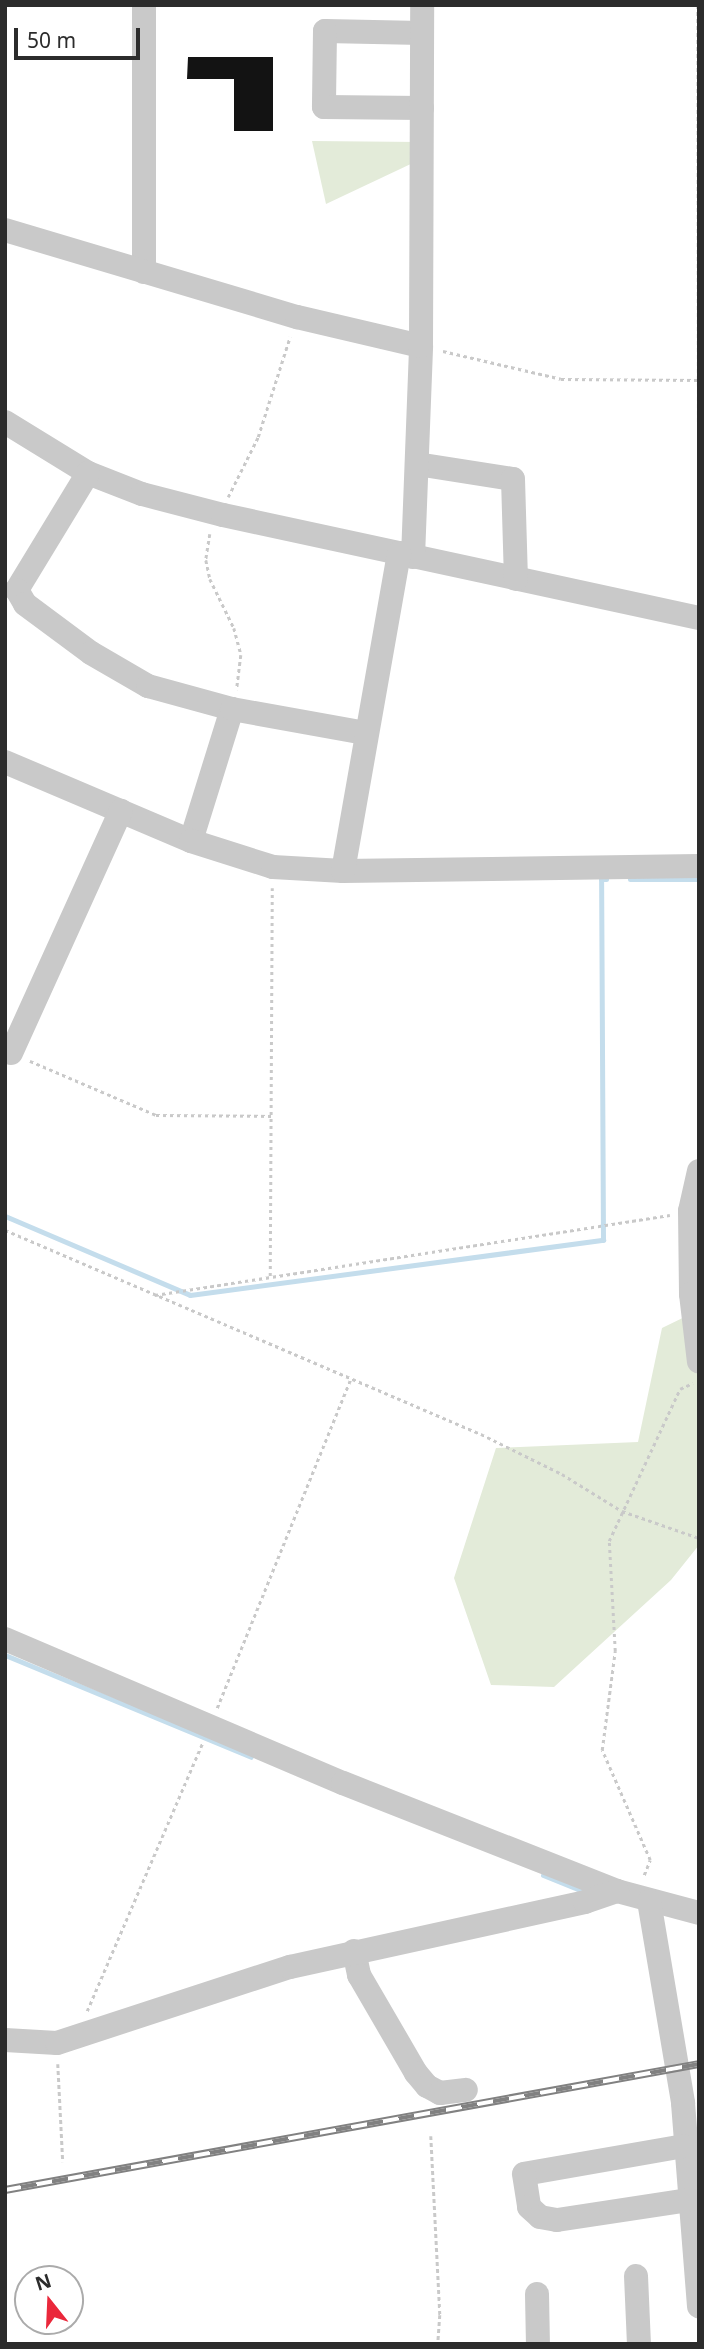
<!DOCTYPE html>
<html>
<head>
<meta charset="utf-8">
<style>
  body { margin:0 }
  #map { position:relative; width:704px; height:2349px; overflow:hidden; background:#fff; font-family:"Noto Sans",sans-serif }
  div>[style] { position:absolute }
  .green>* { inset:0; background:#e3ebd9 }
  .stream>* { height:5px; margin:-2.5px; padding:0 2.5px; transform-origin:2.5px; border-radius:2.5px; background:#c4ddec }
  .building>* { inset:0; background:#131313 }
  .path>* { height:2.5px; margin-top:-1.25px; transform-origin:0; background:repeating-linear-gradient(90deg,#c9c9c9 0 3.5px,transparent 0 7px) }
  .minor>* { height:24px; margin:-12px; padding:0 12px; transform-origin:12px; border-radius:12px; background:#c9c9c9 }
  .rail>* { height:8px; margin-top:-4px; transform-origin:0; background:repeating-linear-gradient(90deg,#fff 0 16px,#818181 0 32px); box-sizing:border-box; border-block:2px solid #818181 }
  span { translate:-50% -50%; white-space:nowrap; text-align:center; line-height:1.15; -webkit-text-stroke:7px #fff; paint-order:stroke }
  .frame { position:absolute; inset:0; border:7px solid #2c2c2c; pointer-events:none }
  .north { position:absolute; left:14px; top:2265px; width:70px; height:70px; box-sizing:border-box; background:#fff; border:2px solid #ababab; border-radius:50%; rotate:342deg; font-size:19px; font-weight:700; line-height:28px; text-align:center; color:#2c2c2c }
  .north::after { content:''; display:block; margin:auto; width:24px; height:32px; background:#ea283b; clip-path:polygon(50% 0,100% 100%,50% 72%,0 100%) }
  .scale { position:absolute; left:14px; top:28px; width:126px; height:32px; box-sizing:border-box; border:4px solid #2c2c2c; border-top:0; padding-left:9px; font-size:21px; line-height:24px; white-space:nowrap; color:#2c2c2c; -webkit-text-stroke:5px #fff; paint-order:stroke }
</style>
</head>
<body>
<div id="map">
  <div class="green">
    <i style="clip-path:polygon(312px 141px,419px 142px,415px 162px,326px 204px)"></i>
    <i style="clip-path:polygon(699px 1310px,699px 1545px,671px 1580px,554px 1687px,491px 1685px,454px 1578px,496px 1448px,638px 1442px,662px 1328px)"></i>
  </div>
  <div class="stream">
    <i style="left:630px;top:879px;width:69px"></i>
    <i style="left:5px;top:1216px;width:201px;rotate:23.1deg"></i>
    <i style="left:190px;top:1295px;width:417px;rotate:-7.6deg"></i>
    <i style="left:603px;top:1240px;width:361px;rotate:-90.3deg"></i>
    <i style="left:601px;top:879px;width:5px"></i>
    <i style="left:5px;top:1655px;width:266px;rotate:22.5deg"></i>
    <i style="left:543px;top:1875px;width:40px;rotate:22deg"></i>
  </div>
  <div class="building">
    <i style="clip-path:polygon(188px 57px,273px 57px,273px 131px,234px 131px,234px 79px,187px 79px)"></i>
  </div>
  <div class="path">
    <i style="left:698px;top:5px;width:441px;rotate:89.9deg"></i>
    <i style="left:443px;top:351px;width:121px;rotate:13.3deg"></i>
    <i style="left:561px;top:379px;width:138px;rotate:0.4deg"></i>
    <i style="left:228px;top:497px;width:67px;rotate:-63.4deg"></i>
    <i style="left:258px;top:437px;width:105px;rotate:-72.3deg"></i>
    <i style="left:210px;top:534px;width:26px;rotate:99deg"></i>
    <i style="left:206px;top:560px;width:19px;rotate:78deg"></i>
    <i style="left:210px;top:579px;width:55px;rotate:63.9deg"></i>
    <i style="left:234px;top:628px;width:28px;rotate:75deg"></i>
    <i style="left:241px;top:655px;width:35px;rotate:97deg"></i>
    <i style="left:30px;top:1061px;width:137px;rotate:23.2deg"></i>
    <i style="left:156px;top:1115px;width:115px;rotate:0.5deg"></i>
    <i style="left:5px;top:1230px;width:518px;rotate:23.2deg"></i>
    <i style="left:481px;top:1434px;width:90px;rotate:26.3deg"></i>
    <i style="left:562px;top:1474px;width:70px;rotate:31.7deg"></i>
    <i style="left:622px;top:1511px;width:82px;rotate:19.3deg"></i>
    <i style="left:270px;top:1276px;width:388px;rotate:-89.7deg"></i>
    <i style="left:155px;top:1295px;width:521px;rotate:-8.83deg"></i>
    <i style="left:217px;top:1708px;width:354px;rotate:-67.9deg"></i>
    <i style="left:644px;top:1875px;width:16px;rotate:-68deg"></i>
    <i style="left:650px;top:1860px;width:120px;rotate:-113.6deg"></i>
    <i style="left:602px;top:1750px;width:100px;rotate:-82.5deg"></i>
    <i style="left:615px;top:1651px;width:110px;rotate:-93.1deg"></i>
    <i style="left:609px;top:1541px;width:168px;rotate:-65deg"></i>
    <i style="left:680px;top:1389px;width:14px;rotate:-25deg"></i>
    <i style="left:87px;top:2011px;width:291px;rotate:-66.7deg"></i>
    <i style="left:58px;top:2064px;width:98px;rotate:87.1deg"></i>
    <i style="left:431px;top:2136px;width:179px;rotate:87.1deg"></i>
    <i style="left:440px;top:2315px;width:29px;rotate:94deg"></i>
  </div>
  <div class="minor">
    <i style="left:144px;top:5px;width:267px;rotate:90deg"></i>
    <i style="left:422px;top:33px;width:97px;rotate:-178.8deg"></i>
    <i style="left:325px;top:31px;width:76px;rotate:90.8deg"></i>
    <i style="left:324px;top:107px;width:98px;rotate:0.6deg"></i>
    <i style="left:5px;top:230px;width:305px;rotate:16.6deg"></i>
    <i style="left:297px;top:317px;width:127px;rotate:13.2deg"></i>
    <i style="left:5px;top:422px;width:97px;rotate:31.6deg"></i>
    <i style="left:88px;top:473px;width:58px;rotate:21.3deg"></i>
    <i style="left:142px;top:494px;width:84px;rotate:14.5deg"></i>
    <i style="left:223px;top:515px;width:487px;rotate:12.2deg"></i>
    <i style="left:417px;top:464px;width:97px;rotate:8.9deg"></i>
    <i style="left:513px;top:479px;width:100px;rotate:88.3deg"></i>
    <i style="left:88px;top:473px;width:137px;rotate:121.3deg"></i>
    <i style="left:17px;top:590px;width:16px;rotate:60deg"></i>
    <i style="left:25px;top:604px;width:82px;rotate:36.6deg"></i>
    <i style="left:91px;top:653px;width:66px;rotate:30.1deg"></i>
    <i style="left:148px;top:686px;width:87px;rotate:15.3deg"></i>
    <i style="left:232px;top:709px;width:138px;rotate:107.3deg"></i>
    <i style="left:413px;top:557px;width:211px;rotate:-87.8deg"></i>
    <i style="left:421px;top:346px;width:341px;rotate:-89.8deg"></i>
    <i style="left:232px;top:709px;width:136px;rotate:10.2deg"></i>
    <i style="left:5px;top:762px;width:202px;rotate:23deg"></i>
    <i style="left:191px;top:841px;width:86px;rotate:17.6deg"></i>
    <i style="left:273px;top:867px;width:70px;rotate:3.3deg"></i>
    <i style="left:343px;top:871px;width:356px;rotate:-0.8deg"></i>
    <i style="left:343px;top:871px;width:323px;rotate:-80deg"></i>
    <i style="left:11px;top:1053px;width:266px;rotate:-65.6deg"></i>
    <i style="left:699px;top:1171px;width:41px;rotate:102.7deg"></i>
    <i style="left:690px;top:1211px;width:83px;rotate:89.3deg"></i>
    <i style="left:691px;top:1294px;width:68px;rotate:83.3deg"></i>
    <i style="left:5px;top:1639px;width:367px;rotate:23.1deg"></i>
    <i style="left:343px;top:1783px;width:295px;rotate:21.5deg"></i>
    <i style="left:617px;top:1891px;width:85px;rotate:15deg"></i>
    <i style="left:649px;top:1901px;width:205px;rotate:80.4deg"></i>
    <i style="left:683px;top:2103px;width:204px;rotate:85.5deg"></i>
    <i style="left:354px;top:1951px;width:25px;rotate:78deg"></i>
    <i style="left:359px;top:1975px;width:113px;rotate:59.8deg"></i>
    <i style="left:416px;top:2073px;width:17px;rotate:50deg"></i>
    <i style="left:427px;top:2086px;width:15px;rotate:28deg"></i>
    <i style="left:440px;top:2093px;width:26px;rotate:-7deg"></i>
    <i style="left:5px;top:2040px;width:52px;rotate:3.3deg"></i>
    <i style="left:57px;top:2043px;width:245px;rotate:-18.1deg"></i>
    <i style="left:290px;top:1967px;width:302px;rotate:-12.4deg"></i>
    <i style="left:585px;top:1902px;width:34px;rotate:-19deg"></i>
    <i style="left:684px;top:2146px;width:162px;rotate:170.1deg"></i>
    <i style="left:524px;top:2174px;width:33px;rotate:81deg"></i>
    <i style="left:529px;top:2207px;width:15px;rotate:42deg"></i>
    <i style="left:540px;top:2217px;width:17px;rotate:10deg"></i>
    <i style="left:557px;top:2220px;width:134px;rotate:-8.6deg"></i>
    <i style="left:636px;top:2276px;width:68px;rotate:87.5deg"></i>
    <i style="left:537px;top:2294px;width:50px;rotate:88.9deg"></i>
  </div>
  <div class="rail">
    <i style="left:5px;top:2190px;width:705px;rotate:-10.29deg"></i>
  </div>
  <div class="frame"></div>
  <div class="north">N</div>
  <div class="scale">50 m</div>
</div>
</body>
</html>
